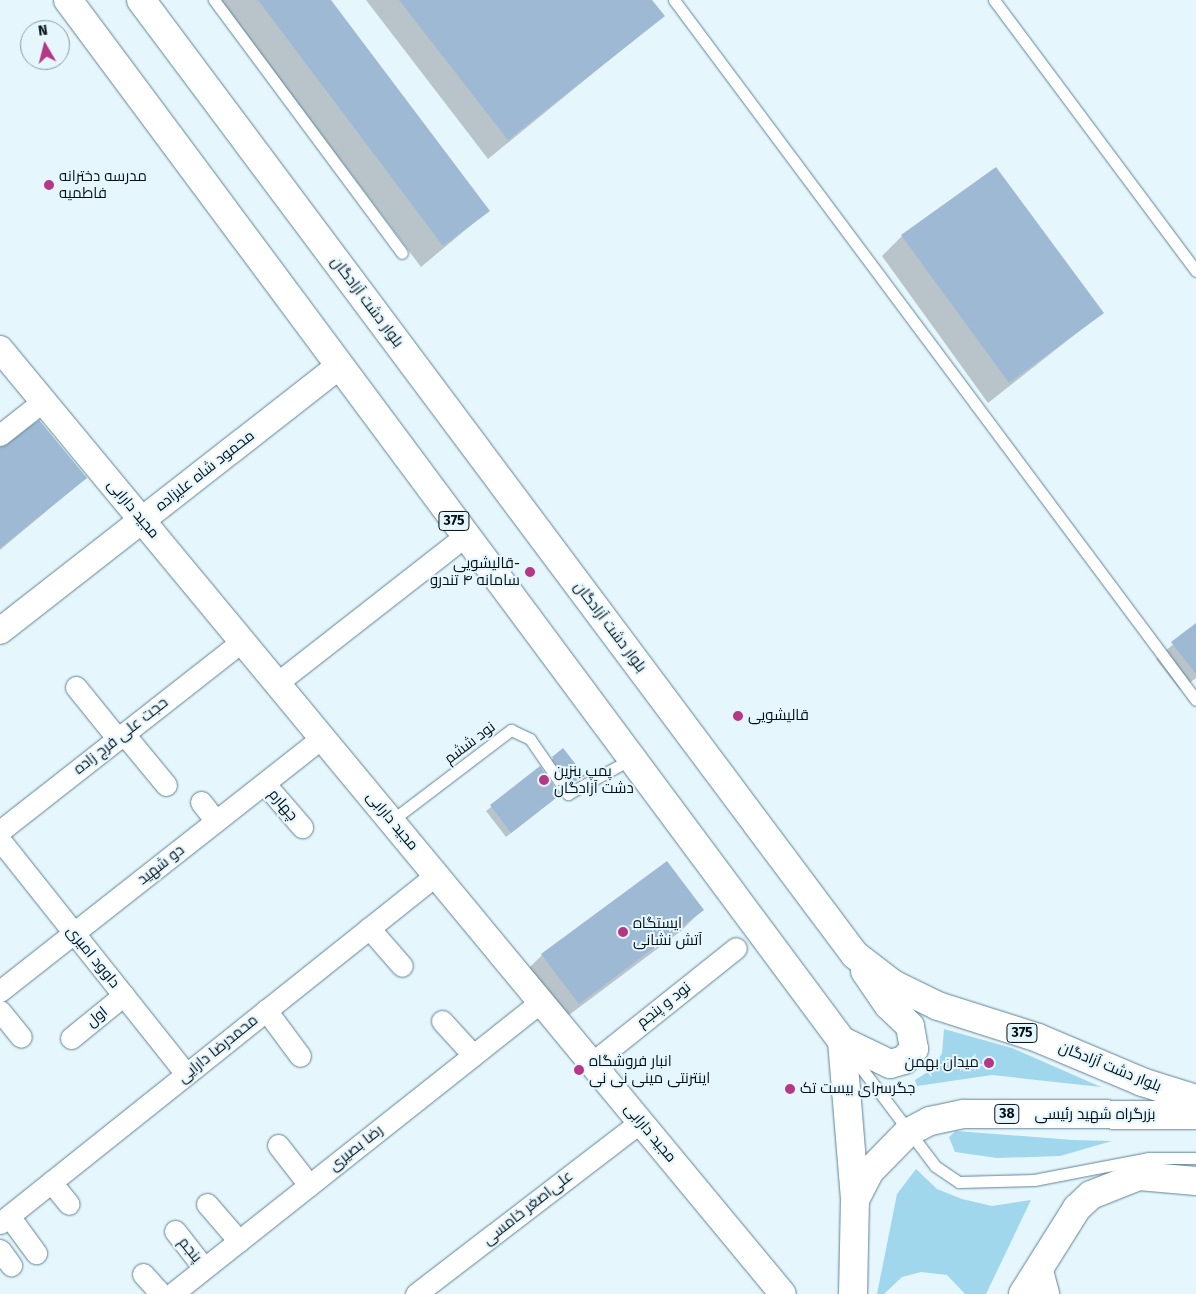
<!DOCTYPE html>
<html>
<head>
<meta charset="utf-8">
<style>
  body { margin:0 }
  #map { position:relative; width:1196px; height:1294px; overflow:hidden; background:#e6f6fd; font-family:"Fira Sans",Cairo,sans-serif }
  div>[style] { position:absolute }
  .green>* { inset:0; background:#a0d7ed }
  .shadow>* { inset:0; background:#0003 }
  .building>* { inset:0; background:#9eb9d4 }
  .roads { filter:drop-shadow(0 0 1px #5e8493) drop-shadow(0 0 1px #5e8493) }
  .service>* { height:11px; margin:-5.5px; padding:0 5.5px; transform-origin:5.5px; border-radius:5.5px; background:#fff }
  .minor>* { height:21px; margin:-10.5px; padding:0 10.5px; transform-origin:10.5px; border-radius:10.5px; background:#fff }
  .tertiary>* { height:26px; margin:-13px; padding:0 13px; transform-origin:13px; border-radius:13px; background:#fff }
  .secondary>* { height:28px; margin:-14px; padding:0 14px; transform-origin:14px; border-radius:14px; background:#fff }
  .primary>* { height:28px; margin:-14px; padding:0 14px; transform-origin:14px; border-radius:14px; background:#fff }
  .trunk>* { height:28px; margin:-14px; padding:0 14px; transform-origin:14px; border-radius:14px; background:#fff }
  .dots>* { width:14px; height:14px; translate:-50% -50%; box-sizing:border-box; border:2px solid #e6f6fd; border-radius:50% }
  span { translate:-50% -50%; white-space:nowrap; text-align:center; line-height:1.15; -webkit-text-stroke:4px #e6f6fd; paint-order:stroke }
  .shield-label span { padding:1px 4px; background:#e6f6fd; border:1px solid; border-radius:4px; -webkit-text-stroke-width:0 }
  .shield-label { font-size:14px; color:#041218; font-weight:700 }
  .poi-label { font-size:15px; color:#041218 }
  .left { translate:0 -50%; text-align:left }
  .right { translate:-100% -50%; text-align:right }
  .street-label { font-size:15px; color:#041218 }
  .north { position:absolute; left:20px; top:20px; width:50px; height:50px; box-sizing:border-box; background:#e6f6fd; border:1px solid #8c9ba1; border-radius:50%; rotate:352deg; font-size:14px; font-weight:700; line-height:20px; text-align:center; color:#041218 }
  .north::after { content:''; display:block; margin:auto; width:18px; height:22px; background:#b53785; clip-path:polygon(50% 0,100% 100%,50% 72%,0 100%) }
</style>
</head>
<body>
<div id="map">
  <div class="green">
    <i style="clip-path:polygon(944px 1029px,1012px 1048px,1101px 1087px,992px 1075px,917px 1086px,915px 1080px,934px 1068px,942px 1053px)"></i>
    <i style="clip-path:polygon(956px 1131px,1073px 1140px,1112px 1141px,1060px 1156px,997px 1158px,955px 1152px,949px 1137px)"></i>
    <i style="clip-path:polygon(916px 1169px,937px 1189px,962px 1199px,992px 1206px,1031px 1200px,986px 1294px,965px 1294px,947px 1275px,921px 1272px,902px 1277px,884px 1294px,877px 1294px,897px 1194px)"></i>
  </div>
  <div class="shadow">
    <i style="clip-path:polygon(220px 0,329px 0,488px 211px,421px 267px)"></i>
    <i style="clip-path:polygon(366px 0,651px 0,663px 16px,488px 159px)"></i>
    <i style="clip-path:polygon(902px 236px,1102px 313px,988px 403px,882px 256px)"></i>
    <i style="clip-path:polygon(0 452px,86px 478px,0 550px)"></i>
    <i style="clip-path:polygon(1196px 625px,1196px 678px,1180px 690px,1156px 659px)"></i>
    <i style="clip-path:polygon(563px 750px,583px 776px,565px 788px,548px 763px)"></i>
    <i style="clip-path:polygon(540px 768px,553px 800px,506px 837px,486px 811px)"></i>
    <i style="clip-path:polygon(702px 910px,681px 931px,557px 1024px,521px 976px,542px 955px)"></i>
  </div>
  <div class="building">
    <i style="clip-path:polygon(258px 0,331px 0,490px 211px,443px 246px)"></i>
    <i style="clip-path:polygon(399px 0,652px 0,665px 16px,508px 140px)"></i>
    <i style="clip-path:polygon(996px 167px,1104px 313px,1009px 383px,901px 235px)"></i>
    <i style="clip-path:polygon(39px 420px,87px 478px,0 548px,0 447px)"></i>
    <i style="clip-path:polygon(1196px 623px,1196px 674px,1171px 642px)"></i>
    <i style="clip-path:polygon(563px 748px,585px 776px,570px 784px,552px 757px)"></i>
    <i style="clip-path:polygon(540px 766px,560px 795px,511px 833px,490px 805px)"></i>
    <i style="clip-path:polygon(667px 861px,704px 910px,579px 1004px,541px 954px)"></i>
  </div>
  <div class="roads">
    <div class="service">
      <i style="left:214px;top:0;width:315px;rotate:53.4deg"></i>
      <i style="left:674px;top:0;width:873px;rotate:53.29deg"></i>
      <i style="left:994px;top:0;width:338px;rotate:53.3deg"></i>
      <i style="left:391px;top:821px;width:151px;rotate:-37.2deg"></i>
      <i style="left:511px;top:730px;width:21px;rotate:25deg"></i>
      <i style="left:530px;top:739px;width:67px;rotate:55.4deg"></i>
      <i style="left:568px;top:794px;width:72px;rotate:-29.1deg"></i>
      <i style="left:850px;top:1053px;width:141px;rotate:53deg"></i>
      <i style="left:935px;top:1166px;width:29px;rotate:34deg"></i>
      <i style="left:959px;top:1182px;width:75px;rotate:-1.5deg"></i>
      <i style="left:1034px;top:1180px;width:116px;rotate:-10.9deg"></i>
      <i style="left:1148px;top:1158px;width:48px"></i>
    </div>
    <div class="minor">
      <i style="left:0;top:435px;width:55px;rotate:-38.3deg"></i>
      <i style="left:277px;top:683px;width:239px;rotate:-38deg"></i>
      <i style="left:76px;top:687px;width:67px;rotate:51.1deg"></i>
      <i style="left:124px;top:734px;width:66px;rotate:50.5deg"></i>
      <i style="left:265px;top:784px;width:57px;rotate:49.3deg"></i>
      <i style="left:201px;top:802px;width:24px;rotate:52deg"></i>
      <i style="left:0;top:831px;width:308px;rotate:-38.1deg"></i>
      <i style="left:0;top:840px;width:299px;rotate:51.5deg"></i>
      <i style="left:369px;top:928px;width:50px;rotate:49deg"></i>
      <i style="left:0;top:991px;width:410px;rotate:-38.2deg"></i>
      <i style="left:266px;top:1010px;width:57px;rotate:53.5deg"></i>
      <i style="left:0;top:1011px;width:33px;rotate:51deg"></i>
      <i style="left:442px;top:1021px;width:46px;rotate:47.6deg"></i>
      <i style="left:71px;top:1038px;width:68px;rotate:-39.1deg"></i>
      <i style="left:592px;top:1063px;width:184px;rotate:-38.6deg"></i>
      <i style="left:278px;top:1145px;width:51px;rotate:52.2deg"></i>
      <i style="left:51px;top:1182px;width:28px;rotate:51deg"></i>
      <i style="left:207px;top:1204px;width:49px;rotate:49.1deg"></i>
      <i style="left:9px;top:1216px;width:46px;rotate:53.9deg"></i>
      <i style="left:0;top:1223px;width:558px;rotate:-38.6deg"></i>
      <i style="left:175px;top:1231px;width:47px;rotate:51.9deg"></i>
      <i style="left:0;top:1250px;width:19px;rotate:54deg"></i>
      <i style="left:143px;top:1274px;width:27px;rotate:48deg"></i>
      <i style="left:172px;top:1294px;width:471px;rotate:-38.4deg"></i>
      <i style="left:416px;top:1294px;width:282px;rotate:-37.5deg"></i>
    </div>
    <div class="tertiary">
      <i style="left:0;top:349px;width:1227px;rotate:50.36deg"></i>
      <i style="left:0;top:631px;width:430px;rotate:-38deg"></i>
    </div>
    <div class="secondary">
      <i style="left:1039px;top:1271px;width:24px;rotate:75deg"></i>
    </div>
    <div class="primary">
      <i style="left:68px;top:0;width:1297px;rotate:53.37deg"></i>
      <i style="left:842px;top:1041px;width:160px;rotate:85.3deg"></i>
      <i style="left:141px;top:0;width:1192px;rotate:53.22deg"></i>
      <i style="left:855px;top:955px;width:48px;rotate:37.3deg"></i>
      <i style="left:893px;top:984px;width:50px;rotate:26.1deg"></i>
      <i style="left:938px;top:1006px;width:105px;rotate:17.7deg"></i>
      <i style="left:1038px;top:1038px;width:113px;rotate:22.9deg"></i>
      <i style="left:1142px;top:1082px;width:57px;rotate:17.5deg"></i>
      <i style="left:842px;top:1041px;width:53px;rotate:25.6deg"></i>
      <i style="left:890px;top:1064px;width:15px;rotate:-16deg"></i>
      <i style="left:904px;top:1060px;width:15px;rotate:-48deg"></i>
      <i style="left:914px;top:1049px;width:23px;rotate:-100deg"></i>
      <i style="left:910px;top:1026px;width:30px;rotate:-136deg"></i>
      <i style="left:888px;top:1005px;width:41px;rotate:-124.1deg"></i>
    </div>
    <div class="trunk">
      <i style="left:853px;top:1294px;width:94px;rotate:-88.8deg"></i>
      <i style="left:855px;top:1200px;width:31px;rotate:-63deg"></i>
      <i style="left:869px;top:1172px;width:54px;rotate:-45.7deg"></i>
      <i style="left:907px;top:1133px;width:26px;rotate:-28deg"></i>
      <i style="left:930px;top:1121px;width:35px;rotate:-12deg"></i>
      <i style="left:964px;top:1114px;width:232px;rotate:0.2deg"></i>
      <i style="left:1023px;top:1294px;width:102px;rotate:-57.9deg"></i>
      <i style="left:1077px;top:1208px;width:19px;rotate:-43deg"></i>
      <i style="left:1091px;top:1195px;width:52px;rotate:-21.6deg"></i>
      <i style="left:1139px;top:1176px;width:57px;rotate:5deg"></i>
    </div>
  </div>
  <div class="dots">
    <i style="left:49px;top:185px;background:#b53785"></i>
    <i style="left:530px;top:572px;background:#b53785"></i>
    <i style="left:738px;top:716px;background:#b53785"></i>
    <i style="left:544px;top:780px;background:#b53785"></i>
    <i style="left:623px;top:932px;background:#b53785"></i>
    <i style="left:989px;top:1063px;background:#b53785"></i>
    <i style="left:579px;top:1070px;background:#b53785"></i>
    <i style="left:790px;top:1089px;background:#b53785"></i>
  </div>
  <div class="shield-label">
    <span style="left:454px;top:521px">375</span>
    <span style="left:1022px;top:1033px">375</span>
    <span style="left:1007px;top:1114px">38</span>
  </div>
  <div class="poi-label">
    <span class="left" style="left:59px;top:185px">مدرسه دخترانه<br>فاطمیه</span>
    <span class="right" style="left:520px;top:572px">قالیشویی-<br>سامانه ۴ تندرو</span>
    <span class="left" style="left:748px;top:716px">قالیشویی</span>
    <span class="left" style="left:554px;top:780px">پمپ بنزین<br>دشت آزادگان</span>
    <span class="left" style="left:633px;top:932px">ایستگاه<br>آتش نشانی</span>
    <span class="left" style="left:589px;top:1070px">انبار فروشگاه<br>اینترنتی مینی نی نی</span>
    <span class="right" style="left:979px;top:1063px">میدان بهمن</span>
    <span class="left" style="left:800px;top:1089px">جگرسرای بیست تک</span>
  </div>
  <div class="street-label">
    <span style="left:367px;top:302px;rotate:53deg">بلوار دشت آزادگان</span>
    <span style="left:205px;top:471px;rotate:-38deg">محمود شاه علیزاده</span>
    <span style="left:133px;top:509px;rotate:50deg">مجید دارابی</span>
    <span style="left:610px;top:627px;rotate:53deg">بلوار دشت آزادگان</span>
    <span style="left:121px;top:736px;rotate:-38deg">حجت علی فرج زاده</span>
    <span style="left:470px;top:743px;rotate:-37deg">نود ششم</span>
    <span style="left:283px;top:805px;rotate:49deg">چهارم</span>
    <span style="left:392px;top:821px;rotate:50deg">مجید دارابی</span>
    <span style="left:161px;top:865px;rotate:-38deg">دو شهید</span>
    <span style="left:93px;top:957px;rotate:51deg">داوود امیری</span>
    <span style="left:664px;top:1005px;rotate:-38deg">نود و پنجم</span>
    <span style="left:97px;top:1017px;rotate:-39deg">اول</span>
    <span style="left:218px;top:1049px;rotate:-39deg">محمدرضا دارایی</span>
    <span style="left:1110px;top:1067px;rotate:22deg">بلوار دشت آزادگان</span>
    <span style="left:1095px;top:1115px">بزرگراه شهید رئیسی</span>
    <span style="left:650px;top:1133px;rotate:50deg">مجید دارابی</span>
    <span style="left:356px;top:1148px;rotate:-38deg">رضا بصیری</span>
    <span style="left:528px;top:1208px;rotate:-38deg">علی‌اصغر خامسی</span>
    <span style="left:190px;top:1250px;rotate:51deg">پنجم</span>
  </div>
  <div class="north">N</div>
</div>
</body>
</html>
